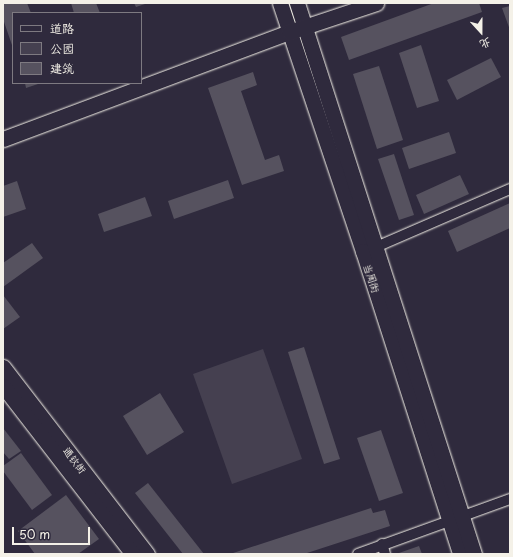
<!DOCTYPE html>
<html>
<head>
<meta charset="utf-8">
<style>
  body { margin:0 }
  #map { position:relative; width:513px; height:557px; overflow:hidden; background:#2f2a3d; font-family:"Playpen Sans","LXGW WenKai TC",sans-serif }
  div>[style] { position:absolute }
  .green>* { inset:0; background:#454050 }
  .building>* { inset:0; background:#56525f }
  .roads { filter:drop-shadow(0 0 1px #f4f1e8) drop-shadow(0 0 1px #f4f1e8) }
  .street>* { height:10px; margin:-5px; padding:0 5px; transform-origin:5px; border-radius:5px; background:#2f2a3d }
  .secondary>* { height:15px; margin:-7.5px; padding:0 7.5px; transform-origin:7.5px; border-radius:7.5px; background:#2f2a3d }
  span { translate:-50% -50%; white-space:nowrap; text-align:center; line-height:1.15; -webkit-text-stroke:3px #2f2a3d; paint-order:stroke }
  .street-label { font-size:10px; color:#f4f1e8 }
  .frame { position:absolute; inset:0; border:4px solid #f4f1e8; pointer-events:none }
  .legend { position:absolute; left:12px; top:12px; width:130px; height:72px; box-sizing:border-box; background:#2f2a3d; border:1px solid #7e7a81; margin:0; padding:5px 7px; list-style:none; font-size:12px; color:#f4f1e8 }
  .legend li { display:flex; align-items:center; gap:8px; height:20px }
  .legend b { width:20px; border:1px solid #7e7a81 }
  .north { position:absolute; left:461px; top:12px; width:40px; height:40px; -webkit-text-stroke:3px #2f2a3d; paint-order:stroke; rotate:159deg; font-size:11px; font-weight:700; line-height:16px; text-align:center; color:#f4f1e8 }
  .north::after { content:''; display:block; margin:auto; width:14px; height:18px; background:#f4f1e8; clip-path:polygon(50% 0,100% 100%,50% 72%,0 100%) }
  .scale { position:absolute; left:12px; top:527px; width:78px; height:18px; box-sizing:border-box; border:2px solid #f4f1e8; border-top:0; padding-left:5px; font-size:12px; line-height:14px; white-space:nowrap; color:#f4f1e8; -webkit-text-stroke:3px #2f2a3d; paint-order:stroke }
</style>
</head>
<body>
<div id="map">
  <div class="green">
    <i style="clip-path:polygon(263px 349px,302px 459px,232px 484px,193px 374px)"></i>
  </div>
  <div class="building">
    <i style="clip-path:polygon(3px 3px,27px 3px,31px 13px,13px 13px,13px 48px,3px 19px)"></i>
    <i style="clip-path:polygon(71px 3px,96px 3px,100px 13px,74px 13px)"></i>
    <i style="clip-path:polygon(134px 3px,148px 3px,136px 7px)"></i>
    <i style="clip-path:polygon(434px 3px,479px 3px,482px 12px,349px 60px,341px 37px)"></i>
    <i style="clip-path:polygon(510px 6px,510px 30px,502px 8px)"></i>
    <i style="clip-path:polygon(421px 45px,439px 101px,417px 108px,399px 53px)"></i>
    <i style="clip-path:polygon(491px 58px,501px 77px,457px 100px,447px 80px)"></i>
    <i style="clip-path:polygon(379px 66px,403px 140px,377px 149px,353px 74px)"></i>
    <i style="clip-path:polygon(253px 72px,257px 85px,241px 91px,265px 160px,279px 155px,284px 171px,242px 185px,208px 88px)"></i>
    <i style="clip-path:polygon(25px 83px,41px 83px,26px 88px)"></i>
    <i style="clip-path:polygon(449px 132px,456px 153px,409px 169px,402px 148px)"></i>
    <i style="clip-path:polygon(394px 154px,414px 215px,399px 220px,378px 159px)"></i>
    <i style="clip-path:polygon(460px 175px,469px 194px,424px 214px,416px 195px)"></i>
    <i style="clip-path:polygon(228px 180px,234px 198px,174px 219px,168px 201px)"></i>
    <i style="clip-path:polygon(17px 181px,26px 209px,3px 217px,3px 186px)"></i>
    <i style="clip-path:polygon(145px 197px,152px 216px,104px 232px,98px 214px)"></i>
    <i style="clip-path:polygon(510px 203px,510px 228px,457px 252px,448px 231px)"></i>
    <i style="clip-path:polygon(32px 243px,43px 258px,3px 287px,3px 263px)"></i>
    <i style="clip-path:polygon(3px 295px,20px 317px,3px 329px)"></i>
    <i style="clip-path:polygon(304px 347px,340px 459px,324px 464px,288px 352px)"></i>
    <i style="clip-path:polygon(160px 393px,184px 432px,147px 455px,123px 416px)"></i>
    <i style="clip-path:polygon(3px 428px,21px 451px,9px 459px,3px 452px)"></i>
    <i style="clip-path:polygon(381px 430px,403px 493px,379px 501px,357px 438px)"></i>
    <i style="clip-path:polygon(21px 453px,52px 495px,32px 510px,3px 471px,3px 466px)"></i>
    <i style="clip-path:polygon(148px 483px,204px 554px,183px 554px,135px 493px)"></i>
    <i style="clip-path:polygon(66px 495px,99px 539px,78px 554px,35px 554px,18px 531px)"></i>
    <i style="clip-path:polygon(371px 508px,373px 513px,385px 510px,390px 526px,304px 554px,230px 554px)"></i>
    <i style="clip-path:polygon(419px 546px,422px 554px,396px 554px)"></i>
  </div>
  <div class="roads">
    <div class="street">
      <i style="left:376px;top:247px;width:146px;rotate:-23.4deg"></i>
      <i style="left:382px;top:544px;width:10px;rotate:73deg"></i>
      <i style="left:358px;top:554px;width:162px;rotate:-19.9deg"></i>
    </div>
    <div class="secondary">
      <i style="left:280px;top:3px;width:262px;rotate:71.5deg"></i>
      <i style="left:363px;top:251px;width:318px;rotate:72.2deg"></i>
      <i style="left:297px;top:3px;width:579px;rotate:72.19deg"></i>
      <i style="left:3px;top:139px;width:305px;rotate:-20.5deg"></i>
      <i style="left:289px;top:32px;width:92px;rotate:-18.4deg"></i>
      <i style="left:3px;top:367px;width:236px;rotate:52.4deg"></i>
      <i style="left:3px;top:386px;width:212px;rotate:52.3deg"></i>
    </div>
  </div>
  <div class="street-label">
    <span style="left:372px;top:278px;rotate:72deg">当周街</span>
    <span style="left:75px;top:460px;rotate:52deg">通钦街</span>
  </div>
  <div class="frame"></div>
  <ul class="legend">
  <li><b style="height:5px;background:#2f2a3d"></b>道路</li>
  <li><b style="height:11px;background:#454050"></b>公园</li>
  <li><b style="height:11px;background:#56525f"></b>建筑</li>
  </ul>
  <div class="north">北</div>
  <div class="scale">50 m</div>
</div>
</body>
</html>
